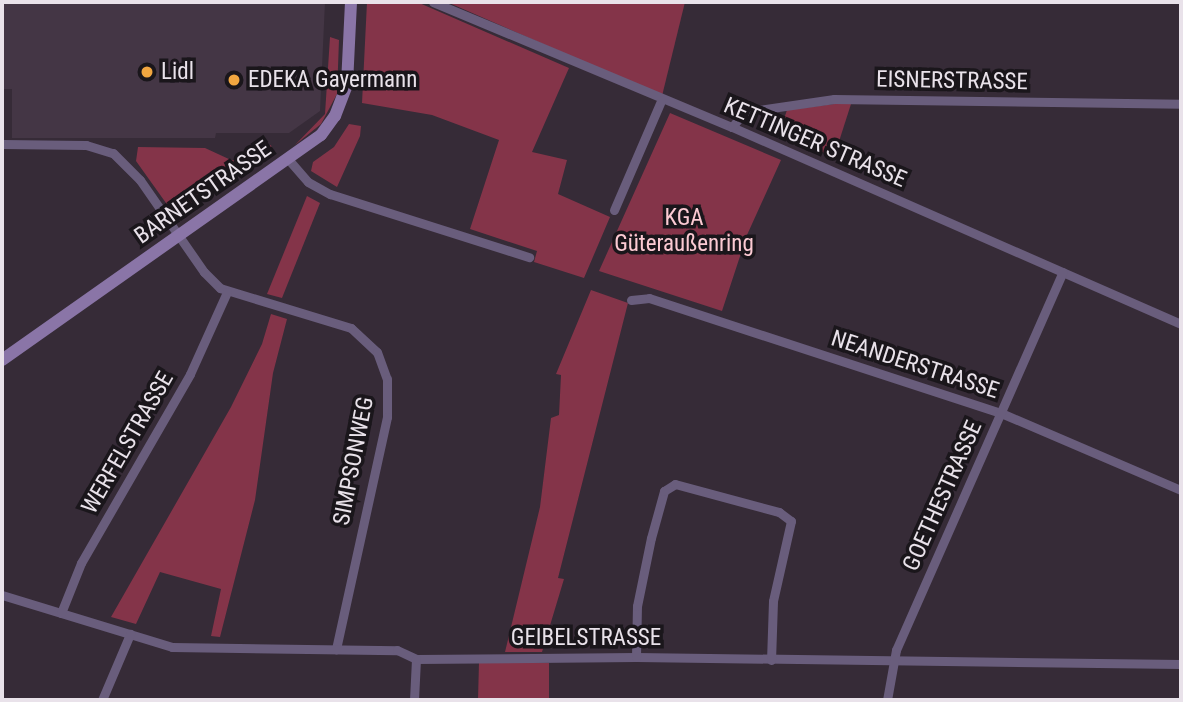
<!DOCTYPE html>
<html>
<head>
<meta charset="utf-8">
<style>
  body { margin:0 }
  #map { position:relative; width:1183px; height:702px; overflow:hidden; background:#362b37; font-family:"Roboto Condensed",sans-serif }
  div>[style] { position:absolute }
  .built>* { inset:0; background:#443645 }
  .green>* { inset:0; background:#843449 }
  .street>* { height:9px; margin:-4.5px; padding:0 4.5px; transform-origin:4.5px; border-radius:4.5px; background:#695d7c }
  .secondary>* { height:12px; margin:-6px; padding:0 6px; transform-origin:6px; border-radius:6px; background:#8a75a7 }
  .dots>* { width:19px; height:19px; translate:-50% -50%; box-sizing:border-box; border:4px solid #1a161b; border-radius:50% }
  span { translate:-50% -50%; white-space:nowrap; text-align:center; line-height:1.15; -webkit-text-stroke:7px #1a161b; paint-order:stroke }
  .poi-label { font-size:23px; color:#e9e2ea }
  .left { translate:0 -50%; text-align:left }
  .street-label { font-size:23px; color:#e9e2ea }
  .park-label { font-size:23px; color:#fccad3 }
  .frame { position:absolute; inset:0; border:4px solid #e9e2ea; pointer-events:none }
</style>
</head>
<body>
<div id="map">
  <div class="built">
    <i style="clip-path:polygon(2px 2px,325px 2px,320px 111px,289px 133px,216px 133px,215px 138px,12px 138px,12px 89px,2px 89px)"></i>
  </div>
  <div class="green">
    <i style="clip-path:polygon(367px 2px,417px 2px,569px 68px,532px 152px,567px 160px,558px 194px,610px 217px,584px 278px,534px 262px,537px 251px,470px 229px,499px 140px,432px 115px,362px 103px)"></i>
    <i style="clip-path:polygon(447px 2px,685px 2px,662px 96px)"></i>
    <i style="clip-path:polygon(330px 37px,339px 40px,337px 94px,321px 124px,295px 145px,325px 114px)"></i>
    <i style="clip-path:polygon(834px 104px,851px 104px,834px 157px,779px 134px,787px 110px)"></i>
    <i style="clip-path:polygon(670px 113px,781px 160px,747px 235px,722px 311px,599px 271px)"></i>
    <i style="clip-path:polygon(349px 124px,361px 126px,360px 136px,337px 187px,311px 171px,313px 162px,334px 147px)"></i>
    <i style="clip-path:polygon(271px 145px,272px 150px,183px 212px,171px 210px,136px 161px,138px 147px,205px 148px,231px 160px,243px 160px)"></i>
    <i style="clip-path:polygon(307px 196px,320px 203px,282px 298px,267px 294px)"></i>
    <i style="clip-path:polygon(591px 290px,628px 303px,558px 578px,564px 579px,542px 652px,505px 652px,540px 507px,551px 418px,559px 415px,561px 375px,556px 374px)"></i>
    <i style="clip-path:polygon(271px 314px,287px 319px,273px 373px,255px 500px,220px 637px,211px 636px,221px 589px,160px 572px,136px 624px,111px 617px,231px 407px,262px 344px)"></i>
    <i style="clip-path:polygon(479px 662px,549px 663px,549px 700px,478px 700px)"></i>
  </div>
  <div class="street">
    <i style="left:433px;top:2px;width:324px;rotate:22.7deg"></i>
    <i style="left:732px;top:127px;width:490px;rotate:23.7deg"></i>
    <i style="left:732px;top:127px;width:19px;rotate:-51deg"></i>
    <i style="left:744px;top:112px;width:91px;rotate:-8.2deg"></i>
    <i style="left:834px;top:99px;width:347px;rotate:0.8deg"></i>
    <i style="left:2px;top:144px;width:84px;rotate:0.7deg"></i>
    <i style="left:86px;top:145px;width:28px;rotate:17deg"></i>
    <i style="left:113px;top:153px;width:38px;rotate:45deg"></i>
    <i style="left:140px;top:180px;width:112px;rotate:55.2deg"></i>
    <i style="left:204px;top:272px;width:23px;rotate:45deg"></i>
    <i style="left:220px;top:288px;width:137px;rotate:17deg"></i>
    <i style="left:351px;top:328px;width:35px;rotate:43deg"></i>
    <i style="left:377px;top:352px;width:29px;rotate:70deg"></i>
    <i style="left:387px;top:379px;width:38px;rotate:90deg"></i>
    <i style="left:387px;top:417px;width:238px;rotate:102.4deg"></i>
    <i style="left:288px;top:159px;width:30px;rotate:49deg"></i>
    <i style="left:308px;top:182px;width:25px;rotate:29deg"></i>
    <i style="left:330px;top:194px;width:209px;rotate:17.6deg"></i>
    <i style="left:614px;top:210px;width:119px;rotate:-66.7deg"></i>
    <i style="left:631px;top:300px;width:18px;rotate:-6deg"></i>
    <i style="left:649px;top:298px;width:370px;rotate:18.1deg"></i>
    <i style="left:1001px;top:413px;width:196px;rotate:23.2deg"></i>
    <i style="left:2px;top:595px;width:178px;rotate:17deg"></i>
    <i style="left:172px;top:647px;width:225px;rotate:0.8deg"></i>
    <i style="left:397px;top:650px;width:21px;rotate:25deg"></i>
    <i style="left:416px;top:659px;width:220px;rotate:-0.5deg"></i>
    <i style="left:636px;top:657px;width:545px;rotate:0.74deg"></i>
    <i style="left:61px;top:613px;width:54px;rotate:-68.2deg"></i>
    <i style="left:81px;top:563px;width:218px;rotate:-60deg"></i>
    <i style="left:190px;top:374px;width:90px;rotate:-65.7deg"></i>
    <i style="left:636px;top:657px;width:51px;rotate:-88.9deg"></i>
    <i style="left:637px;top:606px;width:69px;rotate:-78.4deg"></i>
    <i style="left:651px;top:538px;width:49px;rotate:-74.5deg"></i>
    <i style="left:664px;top:491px;width:13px;rotate:-32deg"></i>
    <i style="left:675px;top:484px;width:108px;rotate:15.1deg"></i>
    <i style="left:779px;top:512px;width:15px;rotate:37deg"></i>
    <i style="left:791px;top:521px;width:82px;rotate:102.7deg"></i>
    <i style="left:773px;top:601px;width:59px;rotate:91.9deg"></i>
    <i style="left:102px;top:700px;width:72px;rotate:-67deg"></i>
    <i style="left:414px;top:700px;width:41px;rotate:-87.2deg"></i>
    <i style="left:887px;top:700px;width:51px;rotate:-79.8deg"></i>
    <i style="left:896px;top:650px;width:413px;rotate:-66.2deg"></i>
  </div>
  <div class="secondary">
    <i style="left:2px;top:360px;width:390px;rotate:-35.2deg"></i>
    <i style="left:321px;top:135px;width:24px;rotate:-54deg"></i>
    <i style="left:335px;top:116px;width:34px;rotate:-69deg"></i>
    <i style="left:347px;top:84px;width:82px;rotate:-87.2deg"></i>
  </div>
  <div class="dots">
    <i style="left:147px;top:72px;background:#f1a640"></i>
    <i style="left:234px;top:80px;background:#f1a640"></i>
  </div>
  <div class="poi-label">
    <span class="left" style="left:161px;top:72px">Lidl</span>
    <span class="left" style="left:248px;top:80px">EDEKA Gayermann</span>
  </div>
  <div class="street-label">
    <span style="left:952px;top:81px;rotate:1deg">EISNERSTRASSE</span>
    <span style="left:815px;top:143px;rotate:23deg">KETTINGER STRASSE</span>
    <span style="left:203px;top:193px;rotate:-35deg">BARNETSTRASSE</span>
    <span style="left:915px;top:365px;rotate:18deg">NEANDERSTRASSE</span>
    <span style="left:128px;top:443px;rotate:-60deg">WERFELSTRASSE</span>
    <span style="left:354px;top:461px;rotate:-79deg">SIMPSONWEG</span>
    <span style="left:943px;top:496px;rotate:-66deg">GOETHESTRASSE</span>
    <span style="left:586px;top:638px">GEIBELSTRASSE</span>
  </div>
  <div class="park-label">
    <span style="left:684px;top:231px">KGA<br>Güteraußenring</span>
  </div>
  <div class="frame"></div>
</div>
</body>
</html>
